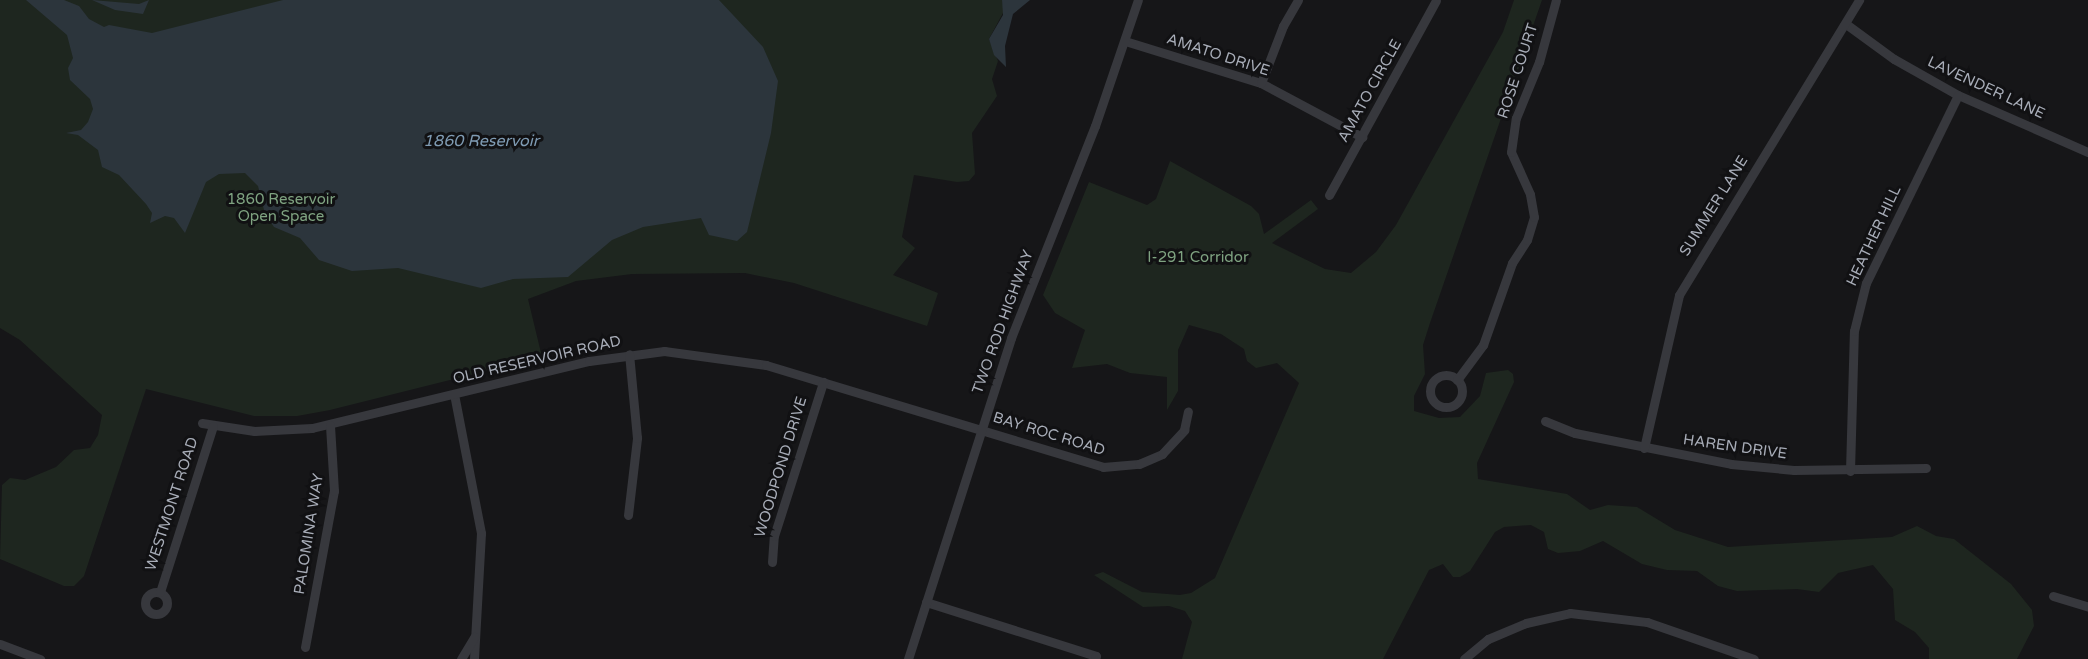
<!DOCTYPE html>
<html>
<head>
<meta charset="utf-8">
<style>
  body { margin:0 }
  #map { position:relative; width:2088px; height:659px; overflow:hidden; background:#161618; font-family:"Varela Round",sans-serif }
  div>[style] { position:absolute }
  .green>* { inset:0; background:#1e261f }
  .water>* { inset:0; background:#2c353c }
  .minor>* { height:9px; margin:-4.5px; padding:0 4.5px; transform-origin:4.5px; border-radius:4.5px; background:#37383d }
  .minor>.ring { margin:-4.5px; padding:0; box-sizing:content-box; background:none; border:9px solid #37383d; border-radius:50% }
  span { translate:-50% -50%; white-space:nowrap; text-align:center; line-height:1.15; -webkit-text-stroke:6px #111113; paint-order:stroke }
  .street-label { font-size:15px; color:#a8adb8 }
  .park-label { font-size:15px; color:#7fa381 }
  .water-label { font-size:16px; color:#7f9bb3; font-style:italic }
</style>
</head>
<body>
<div id="map">
  <div class="green">
    <i style="clip-path:polygon(0 0,1002px 0,1004px 11px,989px 39px,998px 61px,992px 79px,997px 96px,972px 133px,975px 174px,969px 181px,957px 182px,914px 175px,902px 237px,915px 248px,893px 275px,938px 293px,927px 326px,794px 283px,745px 273px,632px 274px,576px 281px,528px 299px,542px 357px,330px 410px,297px 416px,254px 416px,146px 389px,84px 576px,74px 586px,64px 586px,0 559px,2px 485px,10px 478px,25px 480px,56px 467px,74px 450px,90px 448px,98px 435px,102px 415px,20px 340px,0 328px)"></i>
    <i style="clip-path:polygon(1514px 0,1542px 0,1430px 323px,1423px 345px,1425px 374px,1414px 396px,1414px 411px,1439px 418px,1460px 417px,1480px 396px,1486px 373px,1508px 370px,1513px 374px,1514px 382px,1477px 463px,1478px 479px,1567px 494px,1590px 510px,1608px 505px,1637px 507px,1675px 530px,1728px 547px,1892px 537px,1917px 526px,1936px 536px,1954px 539px,2011px 584px,2032px 610px,2034px 626px,2017px 659px,1929px 659px,1929px 648px,1915px 632px,1895px 620px,1893px 589px,1873px 565px,1838px 573px,1819px 592px,1797px 589px,1737px 591px,1718px 586px,1697px 571px,1667px 570px,1642px 564px,1603px 541px,1580px 551px,1558px 553px,1548px 549px,1544px 532px,1531px 525px,1504px 527px,1495px 532px,1470px 571px,1460px 577px,1453px 577px,1443px 564px,1429px 570px,1383px 659px,1182px 659px,1192px 622px,1185px 611px,1169px 606px,1143px 607px,1094px 575px,1103px 572px,1142px 592px,1180px 595px,1191px 593px,1215px 578px,1299px 383px,1277px 363px,1256px 368px,1247px 361px,1244px 349px,1221px 334px,1189px 325px,1178px 350px,1178px 391px,1167px 410px,1167px 377px,1130px 373px,1107px 364px,1072px 368px,1085px 330px,1055px 313px,1043px 295px,1089px 182px,1147px 205px,1156px 199px,1170px 161px,1251px 206px,1259px 214px,1264px 234px,1311px 200px,1318px 209px,1272px 243px,1325px 269px,1351px 273px,1376px 252px,1396px 225px,1503px 32px)"></i>
  </div>
  <div class="water">
    <i style="clip-path:polygon(26px 0,64px 0,79px 6px,89px 19px,104px 27px,109px 25px,152px 33px,283px 0,719px 0,763px 47px,778px 81px,771px 133px,747px 232px,737px 241px,709px 235px,701px 218px,643px 227px,612px 240px,568px 277px,513px 279px,481px 288px,398px 268px,352px 271px,319px 260px,300px 238px,274px 227px,265px 214px,258px 186px,245px 173px,219px 174px,206px 182px,185px 233px,174px 218px,165px 216px,150px 223px,152px 213px,146px 204px,119px 175px,102px 167px,98px 150px,78px 135px,66px 133px,81px 130px,88px 122px,93px 109px,90px 99px,70px 80px,68px 68px,73px 58px,67px 35px)"></i>
    <i style="clip-path:polygon(92px 0,139px 4px,149px 0,143px 14px,115px 10px)"></i>
    <i style="clip-path:polygon(1002px 0,1030px 0,1013px 14px,1005px 46px,1006px 67px,994px 55px,989px 39px,1003px 15px)"></i>
  </div>
  <div class="minor">
    <i style="left:1846px;top:24px;width:59px;rotate:36.1deg"></i>
    <i style="left:1894px;top:59px;width:73px;rotate:29.4deg"></i>
    <i style="left:1958px;top:95px;width:142px;rotate:23.7deg"></i>
    <i style="left:1125px;top:41px;width:142px;rotate:17.2deg"></i>
    <i style="left:1261px;top:83px;width:115px;rotate:28.1deg"></i>
    <i style="left:1261px;top:83px;width:61px;rotate:-68.9deg"></i>
    <i style="left:1283px;top:26px;width:30px;rotate:-60deg"></i>
    <i style="left:1329px;top:195px;width:222px;rotate:-61.2deg"></i>
    <i class="ring" style="left:1430px;top:375px;width:23px;height:23px"></i>
    <i style="left:1457px;top:380px;width:44px;rotate:-53.4deg"></i>
    <i style="left:1483px;top:345px;width:87px;rotate:-70.5deg"></i>
    <i style="left:1512px;top:263px;width:27px;rotate:-57deg"></i>
    <i style="left:1527px;top:240px;width:24px;rotate:-73deg"></i>
    <i style="left:1534px;top:217px;width:23px;rotate:-100deg"></i>
    <i style="left:1530px;top:194px;width:46px;rotate:-114.3deg"></i>
    <i style="left:1511px;top:152px;width:34px;rotate:-82deg"></i>
    <i style="left:1516px;top:118px;width:61px;rotate:-67.7deg"></i>
    <i style="left:1539px;top:62px;width:64px;rotate:-74.7deg"></i>
    <i style="left:454px;top:394px;width:142px;rotate:79deg"></i>
    <i style="left:481px;top:533px;width:126px;rotate:93.2deg"></i>
    <i style="left:1545px;top:421px;width:32px;rotate:22deg"></i>
    <i style="left:1575px;top:433px;width:159px;rotate:11.2deg"></i>
    <i style="left:1731px;top:464px;width:63px;rotate:5.4deg"></i>
    <i style="left:1794px;top:470px;width:132px;rotate:-0.9deg"></i>
    <i style="left:202px;top:423px;width:53px;rotate:8.7deg"></i>
    <i style="left:254px;top:431px;width:58px;rotate:-3deg"></i>
    <i style="left:312px;top:428px;width:285px;rotate:-13.6deg"></i>
    <i style="left:589px;top:361px;width:76px;rotate:-7.6deg"></i>
    <i style="left:664px;top:351px;width:103px;rotate:7.8deg"></i>
    <i style="left:766px;top:365px;width:352px;rotate:16.8deg"></i>
    <i style="left:1103px;top:467px;width:36px;rotate:-5deg"></i>
    <i style="left:1139px;top:464px;width:25px;rotate:-23deg"></i>
    <i style="left:1162px;top:454px;width:33px;rotate:-47deg"></i>
    <i style="left:1184px;top:430px;width:19px;rotate:-78deg"></i>
    <i style="left:1644px;top:448px;width:157px;rotate:-77.1deg"></i>
    <i style="left:1679px;top:295px;width:346px;rotate:-58.6deg"></i>
    <i style="left:1850px;top:471px;width:140px;rotate:-88.4deg"></i>
    <i style="left:1854px;top:331px;width:49px;rotate:-76deg"></i>
    <i style="left:1866px;top:283px;width:209px;rotate:-63.9deg"></i>
    <i style="left:628px;top:515px;width:78px;rotate:-83.3deg"></i>
    <i style="left:637px;top:438px;width:84px;rotate:-95.4deg"></i>
    <i style="left:772px;top:562px;width:26px;rotate:-86deg"></i>
    <i style="left:774px;top:536px;width:162px;rotate:-72.3deg"></i>
    <i class="ring" style="left:145px;top:592px;width:13px;height:13px"></i>
    <i style="left:160px;top:592px;width:174px;rotate:-72.3deg"></i>
    <i style="left:2053px;top:596px;width:37px;rotate:17deg"></i>
    <i style="left:926px;top:602px;width:178px;rotate:17.6deg"></i>
    <i style="left:1096px;top:656px;width:3px;rotate:108deg"></i>
    <i style="left:0;top:644px;width:43px;rotate:20.6deg"></i>
    <i style="left:305px;top:647px;width:159px;rotate:-79.5deg"></i>
    <i style="left:334px;top:491px;width:66px;rotate:-93.5deg"></i>
    <i style="left:461px;top:659px;width:26px;rotate:-59deg"></i>
    <i style="left:908px;top:659px;width:337px;rotate:-72.2deg"></i>
    <i style="left:1011px;top:338px;width:228px;rotate:-68.4deg"></i>
    <i style="left:1095px;top:126px;width:133px;rotate:-71.2deg"></i>
    <i style="left:1464px;top:659px;width:31px;rotate:-40deg"></i>
    <i style="left:1488px;top:639px;width:41px;rotate:-22.8deg"></i>
    <i style="left:1526px;top:623px;width:45px;rotate:-12.8deg"></i>
    <i style="left:1570px;top:613px;width:78px;rotate:6.7deg"></i>
    <i style="left:1647px;top:622px;width:113px;rotate:19.1deg"></i>
  </div>
  <div class="street-label">
    <span style="left:1218px;top:55px;rotate:18deg">AMATO DRIVE</span>
    <span style="left:1518px;top:71px;rotate:-72deg">ROSE COURT</span>
    <span style="left:1986px;top:88px;rotate:25deg">LAVENDER LANE</span>
    <span style="left:1370px;top:91px;rotate:-61deg">AMATO CIRCLE</span>
    <span style="left:1714px;top:206px;rotate:-58deg">SUMMER LANE</span>
    <span style="left:1874px;top:236px;rotate:-65deg">HEATHER HILL</span>
    <span style="left:1003px;top:322px;rotate:-70deg">TWO ROD HIGHWAY</span>
    <span style="left:537px;top:360px;rotate:-13deg">OLD RESERVOIR ROAD</span>
    <span style="left:1049px;top:434px;rotate:17deg">BAY ROC ROAD</span>
    <span style="left:1735px;top:447px;rotate:8deg">HAREN DRIVE</span>
    <span style="left:781px;top:467px;rotate:-73deg">WOODPOND DRIVE</span>
    <span style="left:172px;top:504px;rotate:-72deg">WESTMONT ROAD</span>
    <span style="left:309px;top:534px;rotate:-81deg">PALOMINA WAY</span>
  </div>
  <div class="park-label">
    <span style="left:281px;top:208px">1860 Reservoir<br>Open Space</span>
    <span style="left:1198px;top:258px">I-291 Corridor</span>
  </div>
  <div class="water-label">
    <span style="left:481px;top:141px">1860 Reservoir</span>
  </div>
</div>
</body>
</html>
